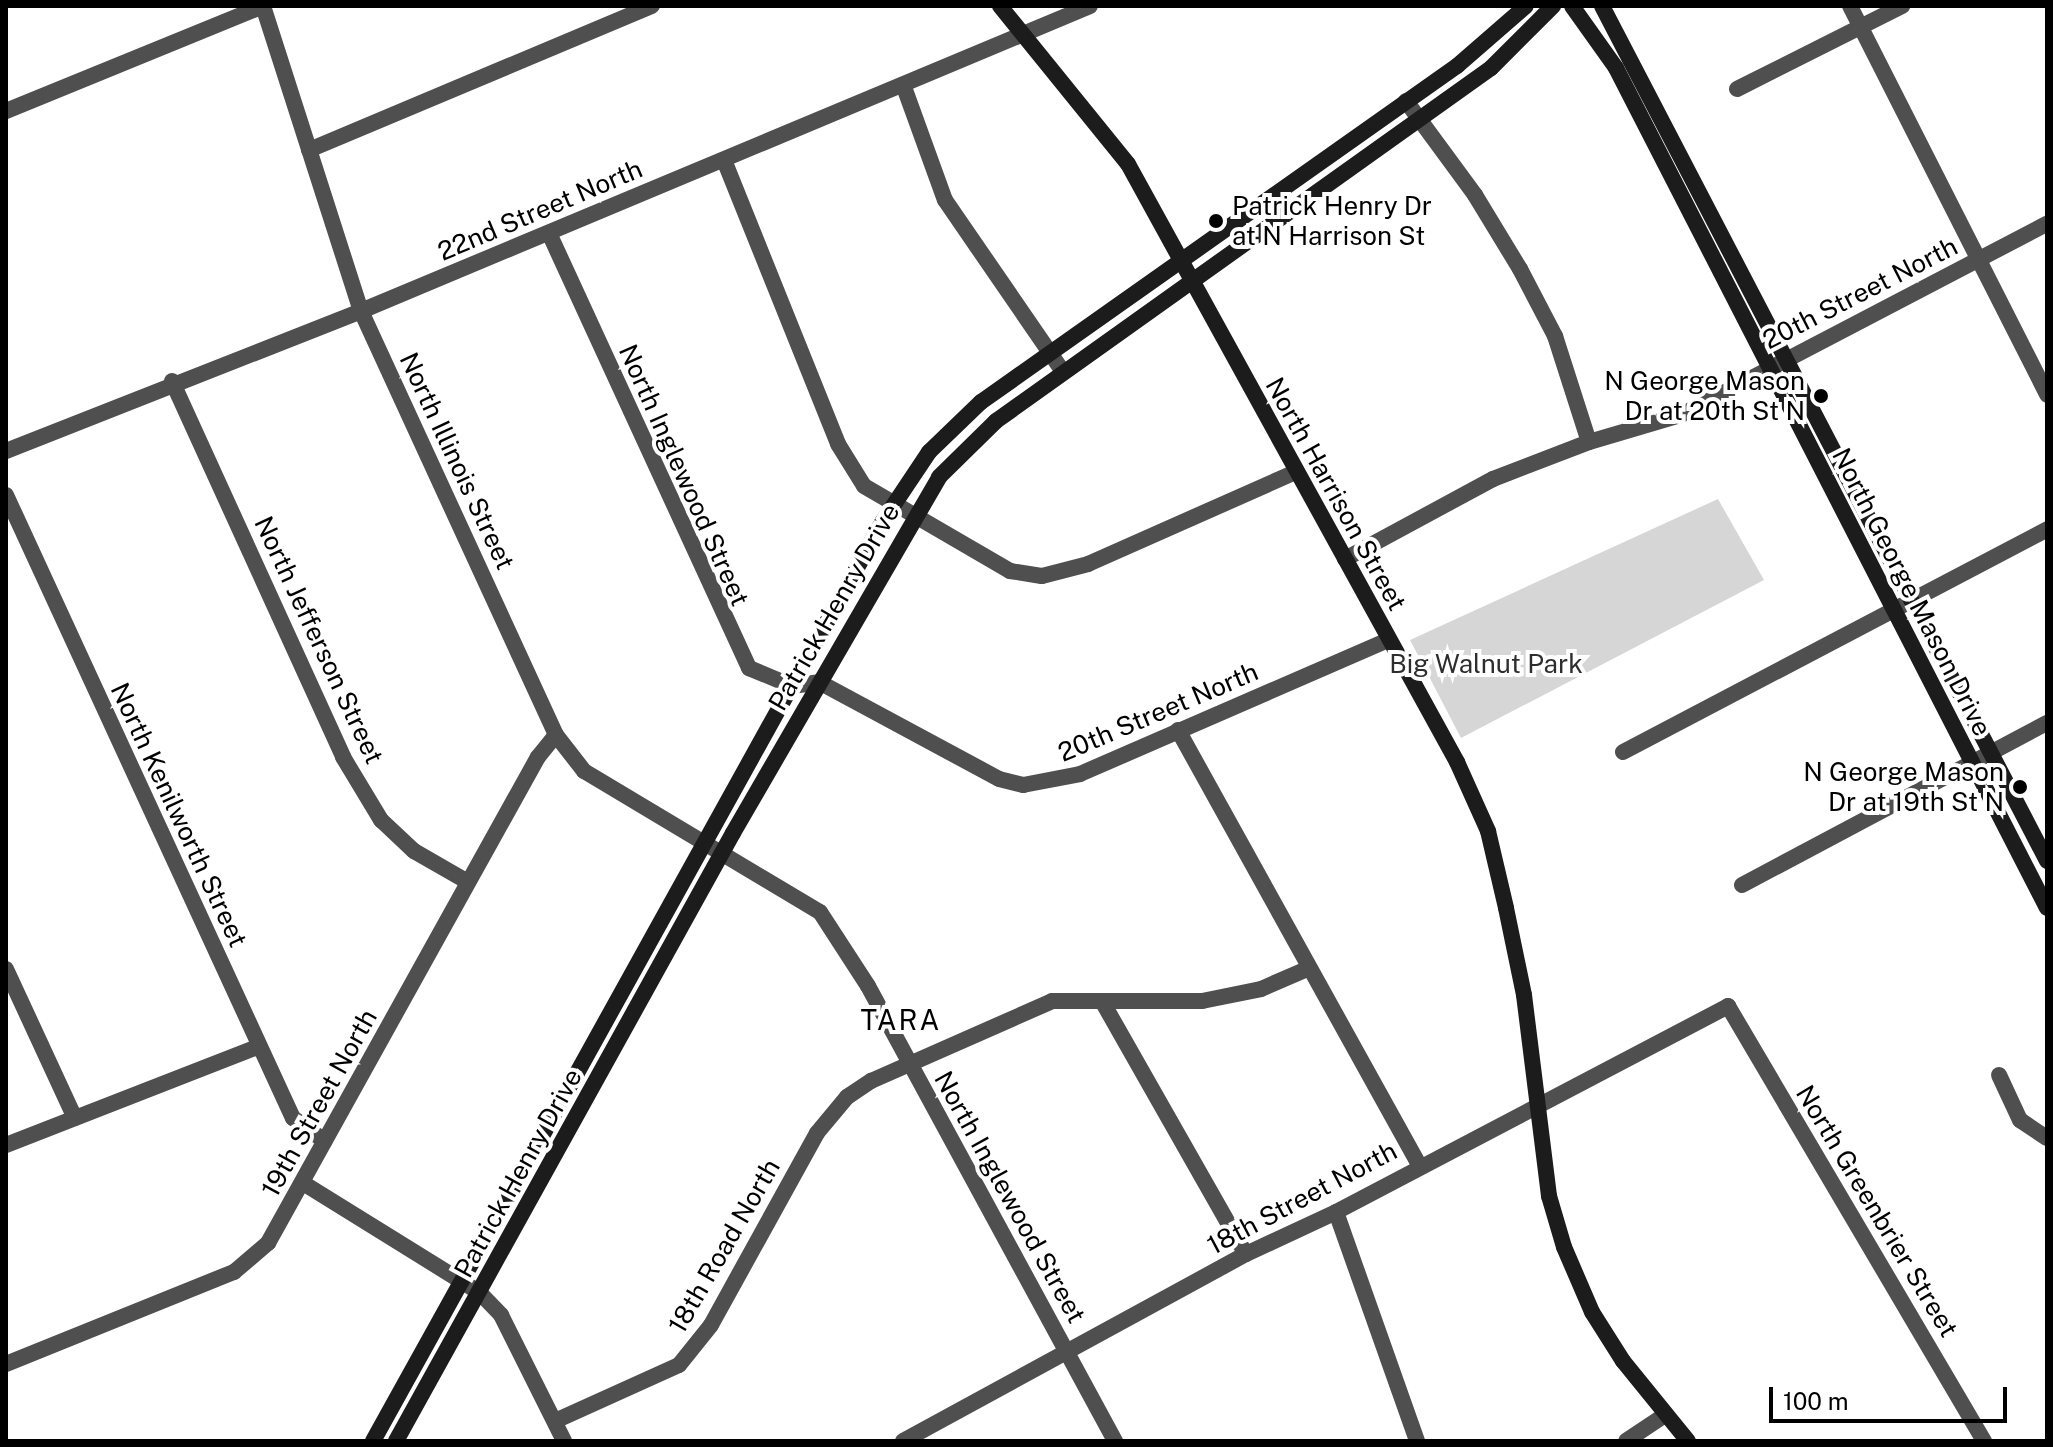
<!DOCTYPE html>
<html>
<head>
<meta charset="utf-8">
<style>
  body { margin:0 }
  #map { position:relative; width:2053px; height:1447px; overflow:hidden; background:#fff; font-family:"Public Sans",sans-serif }
  div>[style] { position:absolute }
  .green>* { inset:0; background:#d6d6d6 }
  .street>* { height:16px; margin:-8px; padding:0 8px; transform-origin:8px; border-radius:8px; background:#4f4f4f }
  .secondary>* { height:16px; margin:-8px; padding:0 8px; transform-origin:8px; border-radius:8px; background:#1c1c1c }
  .dots>* { width:22px; height:22px; translate:-50% -50%; box-sizing:border-box; border:4px solid #fff; border-radius:50% }
  span { translate:-50% -50%; white-space:nowrap; text-align:center; line-height:1.15; -webkit-text-stroke:8px #fff; paint-order:stroke }
  .poi-label { font-size:26px; color:#000 }
  .left { translate:0 -50%; text-align:left }
  .right { translate:-100% -50%; text-align:right }
  .street-label { font-size:26px; color:#000 }
  .park-label { font-size:26px; color:#2d2d2d }
  .neighbourhood-label { font-size:28px; color:#000; letter-spacing:2px }
  .frame { position:absolute; inset:0; border:8px solid #000; pointer-events:none }
  .scale { position:absolute; left:1769px; top:1387px; width:238px; height:36px; box-sizing:border-box; border:4px solid #000; border-top:0; padding-left:10px; font-size:24px; line-height:28px; white-space:nowrap; color:#000; -webkit-text-stroke:6px #fff; paint-order:stroke }
</style>
</head>
<body>
<div id="map">
  <div class="green">
    <i style="clip-path:polygon(1718px 499px,1764px 580px,1461px 738px,1410px 640px)"></i>
  </div>
  <div class="street">
    <i style="left:263px;top:6px;width:320px;rotate:72.2deg"></i>
    <i style="left:361px;top:311px;width:467px;rotate:65.3deg"></i>
    <i style="left:556px;top:735px;width:46px;rotate:52.1deg"></i>
    <i style="left:584px;top:771px;width:275px;rotate:30.9deg"></i>
    <i style="left:820px;top:912px;width:88px;rotate:57deg"></i>
    <i style="left:868px;top:986px;width:518px;rotate:61.5deg"></i>
    <i style="left:1850px;top:6px;width:436px;rotate:63.1deg"></i>
    <i style="left:904px;top:87px;width:120px;rotate:70.1deg"></i>
    <i style="left:945px;top:200px;width:209px;rotate:55.5deg"></i>
    <i style="left:1737px;top:89px;width:185px;rotate:-26.7deg"></i>
    <i style="left:1406px;top:101px;width:117px;rotate:53.7deg"></i>
    <i style="left:1475px;top:195px;width:87px;rotate:58.7deg"></i>
    <i style="left:1520px;top:269px;width:76px;rotate:62.4deg"></i>
    <i style="left:1555px;top:336px;width:111px;rotate:72.2deg"></i>
    <i style="left:6px;top:111px;width:278px;rotate:-22.2deg"></i>
    <i style="left:309px;top:150px;width:372px;rotate:-22.8deg"></i>
    <i style="left:724px;top:160px;width:306px;rotate:68.1deg"></i>
    <i style="left:838px;top:444px;width:49px;rotate:58.2deg"></i>
    <i style="left:864px;top:486px;width:169px;rotate:30.2deg"></i>
    <i style="left:1010px;top:571px;width:32px;rotate:9deg"></i>
    <i style="left:1042px;top:576px;width:48px;rotate:-14.6deg"></i>
    <i style="left:1088px;top:564px;width:227px;rotate:-23.9deg"></i>
    <i style="left:549px;top:233px;width:479px;rotate:65.3deg"></i>
    <i style="left:749px;top:668px;width:47px;rotate:22.7deg"></i>
    <i style="left:792px;top:686px;width:27px;rotate:-8deg"></i>
    <i style="left:819px;top:682px;width:204px;rotate:28.3deg"></i>
    <i style="left:999px;top:779px;width:25px;rotate:14deg"></i>
    <i style="left:1023px;top:785px;width:58px;rotate:-10.9deg"></i>
    <i style="left:1080px;top:774px;width:336px;rotate:-23.5deg"></i>
    <i style="left:172px;top:381px;width:413px;rotate:65.5deg"></i>
    <i style="left:343px;top:757px;width:74px;rotate:58.9deg"></i>
    <i style="left:381px;top:820px;width:45px;rotate:43.2deg"></i>
    <i style="left:414px;top:851px;width:62px;rotate:29.9deg"></i>
    <i style="left:6px;top:451px;width:382px;rotate:-21.5deg"></i>
    <i style="left:361px;top:311px;width:790px;rotate:-22.7deg"></i>
    <i style="left:6px;top:495px;width:686px;rotate:65.27deg"></i>
    <i style="left:293px;top:1118px;width:39px;rotate:36deg"></i>
    <i style="left:1345px;top:559px;width:168px;rotate:-28.4deg"></i>
    <i style="left:1493px;top:479px;width:103px;rotate:-21.1deg"></i>
    <i style="left:1589px;top:442px;width:96px;rotate:-16.4deg"></i>
    <i style="left:1681px;top:415px;width:413px;rotate:-27.6deg"></i>
    <i style="left:1178px;top:730px;width:497px;rotate:61deg"></i>
    <i style="left:1623px;top:752px;width:479px;rotate:-27.7deg"></i>
    <i style="left:1742px;top:885px;width:345px;rotate:-28deg"></i>
    <i style="left:6px;top:969px;width:164px;rotate:65.2deg"></i>
    <i style="left:1102px;top:1001px;width:291px;rotate:60.4deg"></i>
    <i style="left:1999px;top:1075px;width:50px;rotate:65deg"></i>
    <i style="left:2020px;top:1120px;width:32px;rotate:34deg"></i>
    <i style="left:6px;top:1145px;width:270px;rotate:-21.3deg"></i>
    <i style="left:303px;top:1183px;width:207px;rotate:31.8deg"></i>
    <i style="left:479px;top:1292px;width:32px;rotate:46deg"></i>
    <i style="left:501px;top:1315px;width:141px;rotate:63.4deg"></i>
    <i style="left:1336px;top:1212px;width:243px;rotate:70.5deg"></i>
    <i style="left:6px;top:1364px;width:246px;rotate:-22deg"></i>
    <i style="left:234px;top:1272px;width:45px;rotate:-40.5deg"></i>
    <i style="left:268px;top:1243px;width:556px;rotate:-60.95deg"></i>
    <i style="left:538px;top:757px;width:28px;rotate:-51deg"></i>
    <i style="left:555px;top:1421px;width:136px;rotate:-24.3deg"></i>
    <i style="left:679px;top:1365px;width:51px;rotate:-51.3deg"></i>
    <i style="left:711px;top:1325px;width:219px;rotate:-61.1deg"></i>
    <i style="left:817px;top:1133px;width:47px;rotate:-50.2deg"></i>
    <i style="left:847px;top:1097px;width:29px;rotate:-34deg"></i>
    <i style="left:871px;top:1081px;width:198px;rotate:-23.8deg"></i>
    <i style="left:1052px;top:1001px;width:150px"></i>
    <i style="left:1202px;top:1001px;width:60px;rotate:-11.5deg"></i>
    <i style="left:1261px;top:989px;width:50px;rotate:-23.5deg"></i>
    <i style="left:903px;top:1441px;width:391px;rotate:-28.6deg"></i>
    <i style="left:1246px;top:1254px;width:99px;rotate:-25deg"></i>
    <i style="left:1336px;top:1212px;width:443px;rotate:-27.7deg"></i>
    <i style="left:1728px;top:1006px;width:505px;rotate:59.52deg"></i>
    <i style="left:1626px;top:1441px;width:47px;rotate:-33.7deg"></i>
  </div>
  <div class="secondary">
    <i style="left:1000px;top:6px;width:203px;rotate:51deg"></i>
    <i style="left:1128px;top:164px;width:683px;rotate:61.18deg"></i>
    <i style="left:1457px;top:762px;width:76px;rotate:65.8deg"></i>
    <i style="left:1488px;top:831px;width:79px;rotate:76.8deg"></i>
    <i style="left:1506px;top:908px;width:89px;rotate:78.3deg"></i>
    <i style="left:1524px;top:995px;width:203px;rotate:82.9deg"></i>
    <i style="left:1549px;top:1196px;width:53px;rotate:73.6deg"></i>
    <i style="left:1564px;top:1247px;width:71px;rotate:66.7deg"></i>
    <i style="left:1592px;top:1312px;width:58px;rotate:57.7deg"></i>
    <i style="left:1623px;top:1361px;width:103px;rotate:50.9deg"></i>
    <i style="left:1572px;top:6px;width:76px;rotate:54.6deg"></i>
    <i style="left:1616px;top:68px;width:944px;rotate:62.84deg"></i>
    <i style="left:1602px;top:6px;width:964px;rotate:62.5deg"></i>
    <i style="left:373px;top:1441px;width:1052px;rotate:-61deg"></i>
    <i style="left:883px;top:521px;width:83px;rotate:-56.3deg"></i>
    <i style="left:929px;top:452px;width:72px;rotate:-43.9deg"></i>
    <i style="left:981px;top:402px;width:583px;rotate:-35.22deg"></i>
    <i style="left:1457px;top:66px;width:91px;rotate:-41deg"></i>
    <i style="left:396px;top:1441px;width:695px;rotate:-61deg"></i>
    <i style="left:733px;top:833px;width:411px;rotate:-59.9deg"></i>
    <i style="left:939px;top:477px;width:80px;rotate:-44.5deg"></i>
    <i style="left:996px;top:421px;width:608px;rotate:-35.49deg"></i>
    <i style="left:1491px;top:68px;width:88px;rotate:-45deg"></i>
  </div>
  <div class="dots">
    <i style="left:1216px;top:221px;background:#000"></i>
    <i style="left:1821px;top:396px;background:#000"></i>
    <i style="left:2020px;top:787px;background:#000"></i>
  </div>
  <div class="poi-label">
    <span class="left" style="left:1232px;top:221px">Patrick Henry Dr<br>at N Harrison St</span>
    <span class="right" style="left:1805px;top:396px">N George Mason<br>Dr at 20th St N</span>
    <span class="right" style="left:2004px;top:787px">N George Mason<br>Dr at 19th St N</span>
  </div>
  <div class="street-label">
    <span style="left:540px;top:210px;rotate:-23deg">22nd Street North</span>
    <span style="left:1860px;top:293px;rotate:-27deg">20th Street North</span>
    <span style="left:457px;top:461px;rotate:65deg">North Illinois Street</span>
    <span style="left:684px;top:475px;rotate:66deg">North Inglewood Street</span>
    <span style="left:1336px;top:494px;rotate:61deg">North Harrison Street</span>
    <span style="left:1912px;top:592px;rotate:63deg">North George Mason Drive</span>
    <span style="left:834px;top:607px;rotate:-60deg">Patrick Henry Drive</span>
    <span style="left:319px;top:640px;rotate:65deg">North Jefferson Street</span>
    <span style="left:1158px;top:712px;rotate:-23deg">20th Street North</span>
    <span style="left:179px;top:815px;rotate:65deg">North Kenilworth Street</span>
    <span style="left:319px;top:1103px;rotate:-61deg">19th Street North</span>
    <span style="left:518px;top:1173px;rotate:-61deg">Patrick Henry Drive</span>
    <span style="left:1010px;top:1197px;rotate:61deg">North Inglewood Street</span>
    <span style="left:1302px;top:1198px;rotate:-28deg">18th Street North</span>
    <span style="left:1877px;top:1211px;rotate:59deg">North Greenbrier Street</span>
    <span style="left:724px;top:1246px;rotate:-60deg">18th Road North</span>
  </div>
  <div class="park-label">
    <span style="left:1486px;top:664px">Big Walnut Park</span>
  </div>
  <div class="neighbourhood-label">
    <span style="left:901px;top:1020px">TARA</span>
  </div>
  <div class="frame"></div>
  <div class="scale">100 m</div>
</div>
</body>
</html>
